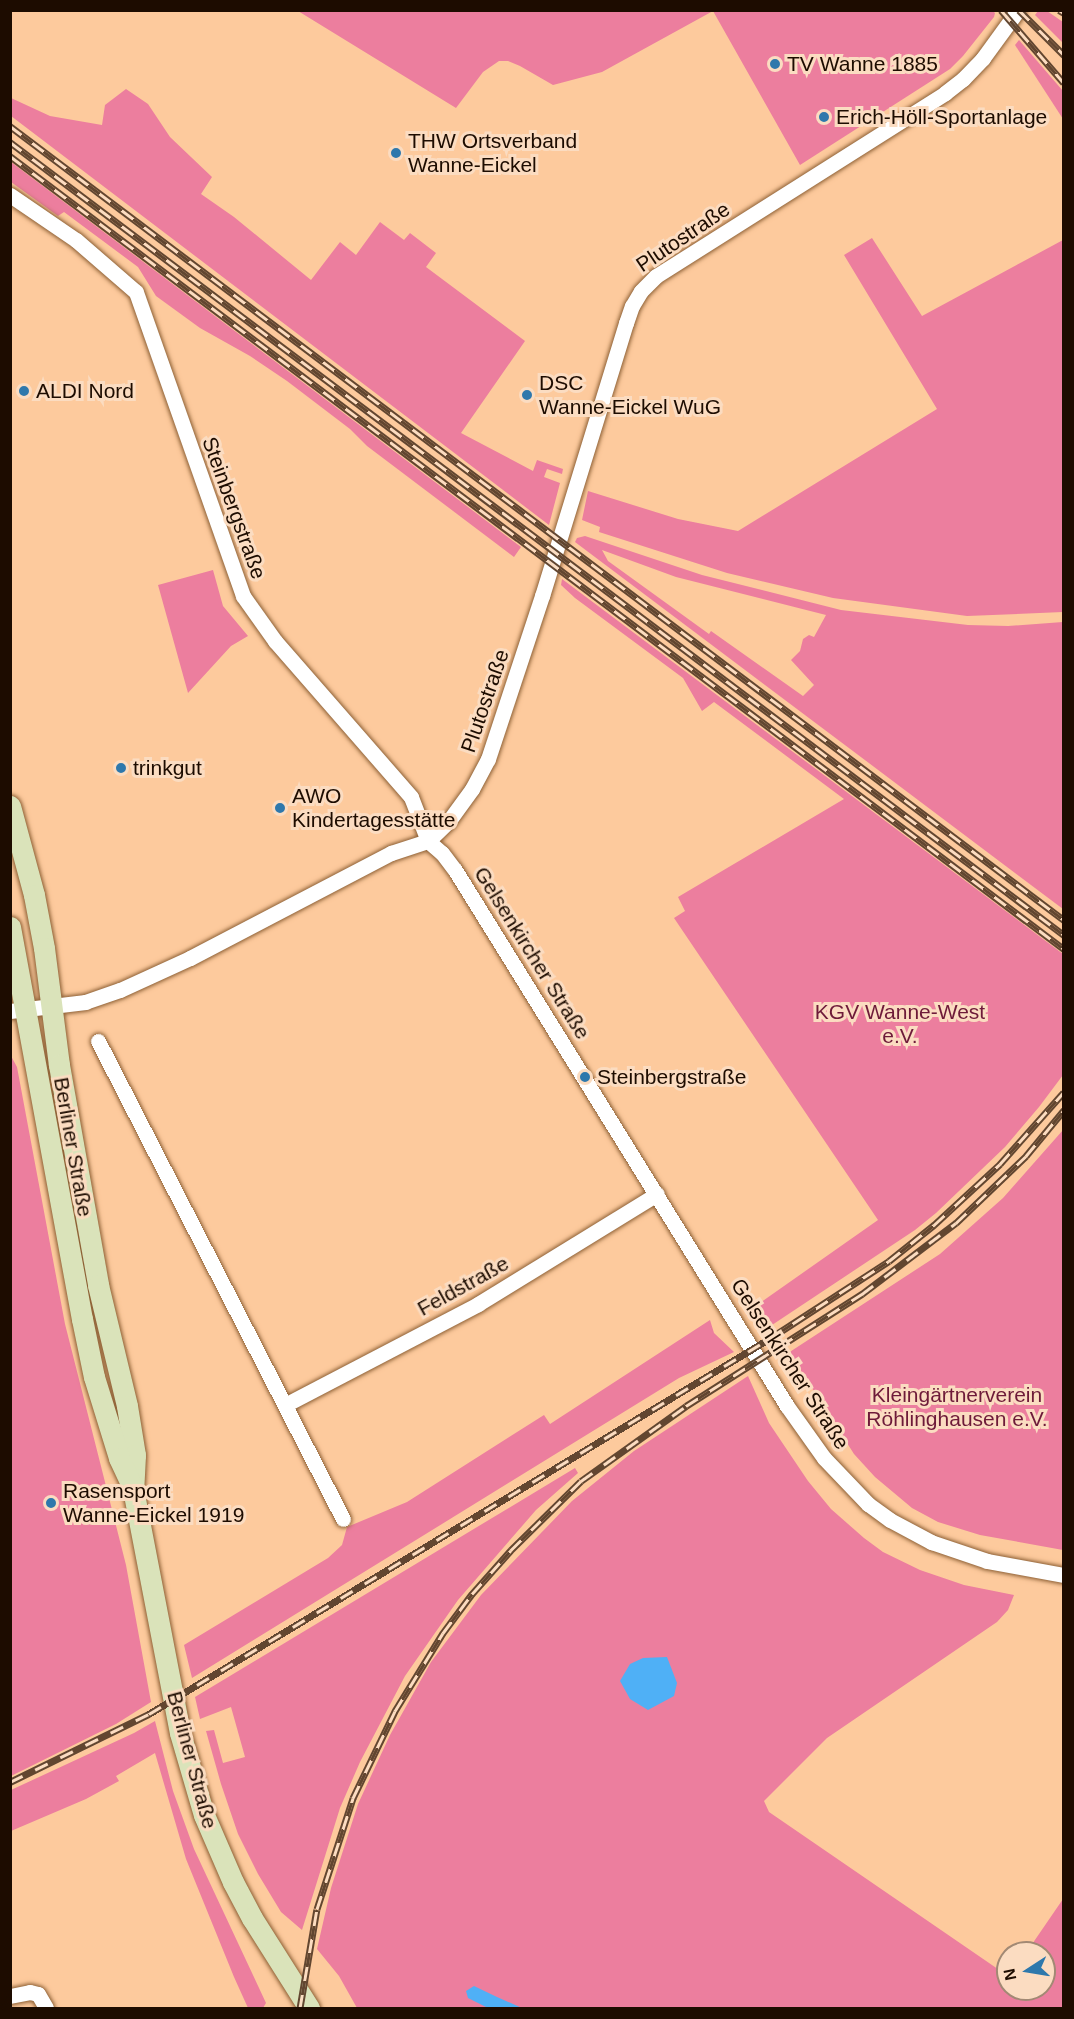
<!DOCTYPE html>
<html>
<head>
<meta charset="utf-8">
<style>
  body { margin:0 }
  #map { position:relative; width:1074px; height:2019px; overflow:hidden; background:#fdca9d; font-family:Helvetica,sans-serif }
  div>[style] { position:absolute }
  .green>* { inset:0; background:#ec7e9e }
  .water>* { inset:0; background:#4fb0f6 }
  .roads { filter:drop-shadow(0 0 2px #8d6035) drop-shadow(0 0 2px #8d6035) }
  .minor>* { height:15px; margin:-7.5px; padding:0 7.5px; transform-origin:7.5px; border-radius:7.5px; background:#fff }
  .secondary>* { height:21px; margin:-10.5px; padding:0 10.5px; transform-origin:10.5px; border-radius:10.5px; background:#dae3ba }
  .rail>* { height:7px; margin-top:-3.5px; transform-origin:0; background:repeating-linear-gradient(90deg,#fbdcc1 0 14px,#624630 0 28px); box-sizing:border-box; border-block:2px solid #624630 }
  .dots>* { width:16px; height:16px; translate:-50% -50%; box-sizing:border-box; border:3px solid #fbdcc1; border-radius:50% }
  span { translate:-50% -50%; white-space:nowrap; text-align:center; line-height:1.15; -webkit-text-stroke:6px #fbdcc1; paint-order:stroke }
  .poi-label { font-size:21px; color:#1d0c00 }
  .left { translate:0 -50%; text-align:left }
  .street-label { font-size:21px; color:#1d0c00 }
  .park-label { font-size:21px; color:#6e1a39 }
  .frame { position:absolute; inset:0; border:12px solid #1d0c00; pointer-events:none }
  .north { position:absolute; left:996px; top:1941px; width:60px; height:60px; box-sizing:border-box; background:#fbdcc1; border:2px solid #a28974; border-radius:50%; rotate:258deg; font-size:16px; font-weight:700; line-height:24px; text-align:center; color:#1d0c00 }
  .north::after { content:''; display:block; margin:auto; width:21px; height:27px; background:#2e78ac; clip-path:polygon(50% 0,100% 100%,50% 72%,0 100%) }
</style>
</head>
<body>
<div id="map">
  <div class="green">
    <i style="clip-path:polygon(992px 10px,995px 13px,994px 17px,963px 56px,950px 69px,800px 165px,713px 11px,602px 72px,553px 85px,520px 66px,508px 61px,499px 61px,483px 72px,456px 108px,298px 11px)"></i>
    <i style="clip-path:polygon(1038px 11px,1047px 11px,1063px 22px,1063px 43px,1035px 15px)"></i>
    <i style="clip-path:polygon(1019px 40px,1063px 91px,1063px 119px,1015px 45px)"></i>
    <i style="clip-path:polygon(126px 89px,148px 104px,170px 137px,212px 177px,201px 194px,234px 217px,311px 280px,340px 242px,356px 255px,380px 222px,404px 240px,410px 233px,436px 253px,426px 267px,525px 341px,461px 433px,533px 471px,537px 460px,563px 469px,562px 474px,547px 469px,544px 477px,560px 483px,549px 525px,11px 116px,11px 98px,50px 116px,102px 125px,105px 105px)"></i>
    <i style="clip-path:polygon(11px 162px,521px 547px,514px 557px,367px 446px,350px 429px,287px 381px,250px 356px,200px 328px,156px 296px,138px 267px,64px 212px,58px 216px,11px 182px)"></i>
    <i style="clip-path:polygon(872px 238px,922px 316px,1063px 240px,1063px 612px,967px 616px,833px 598px,727px 573px,599px 532px,600px 527px,582px 520px,588px 491px,678px 519px,738px 531px,937px 409px,844px 255px)"></i>
    <i style="clip-path:polygon(evenodd,585px 536px,702px 575px,841px 610px,968px 625px,1008px 626px,1063px 622px,1063px 909px,575px 542px,577px 538px,585px 536px,602px 550px,676px 577px,826px 615px,814px 637px,809px 635px,803px 639px,800px 651px,791px 660px,814px 685px,803px 696px,711px 631px,709px 634px,608px 561px,602px 550px)"></i>
    <i style="clip-path:polygon(213px 570px,223px 606px,248px 636px,231px 646px,188px 693px,158px 585px)"></i>
    <i style="clip-path:polygon(562px 579px,1063px 954px,1063px 1075px,1039px 1107px,1005px 1147px,936px 1213px,915px 1230px,766px 1329px,757px 1305px,878px 1220px,674px 918px,685px 911px,678px 897px,844px 799px,714px 702px,702px 711px,683px 678px,575px 598px,561px 585px)"></i>
    <i style="clip-path:polygon(11px 1056px,17px 1067px,65px 1324px,126px 1565px,151px 1702px,116px 1724px,11px 1776px)"></i>
    <i style="clip-path:polygon(1063px 1130px,1063px 1550px,980px 1535px,938px 1522px,912px 1508px,875px 1477px,854px 1454px,805px 1377px,796px 1380px,782px 1357px,940px 1254px,1003px 1198px)"></i>
    <i style="clip-path:polygon(710px 1320px,714px 1333px,734px 1352px,679px 1378px,192px 1678px,184px 1645px,328px 1558px,342px 1545px,347px 1527px,407px 1502px,544px 1415px,550px 1424px)"></i>
    <i style="clip-path:polygon(748px 1376px,769px 1423px,808px 1481px,831px 1509px,864px 1538px,883px 1552px,920px 1570px,964px 1585px,1014px 1595px,1008px 1610px,997px 1622px,827px 1738px,764px 1801px,769px 1812px,1008px 1976px,1008px 1989px,1044px 1989px,1044px 1953px,1026px 1953px,1063px 1899px,1063px 2008px,357px 2008px,339px 1976px,317px 1949px,331px 1888px,358px 1804px,390px 1735px,431px 1662px,481px 1595px,572px 1501px,634px 1451px)"></i>
    <i style="clip-path:polygon(575px 1468px,578px 1473px,536px 1510px,458px 1600px,405px 1676px,360px 1762px,340px 1808px,302px 1930px,281px 1912px,258px 1874px,238px 1834px,221px 1784px,206px 1731px,214px 1730px,223px 1763px,245px 1757px,231px 1707px,200px 1719px,195px 1697px)"></i>
    <i style="clip-path:polygon(155px 1721px,173px 1791px,194px 1849px,266px 2003px,263px 2008px,248px 2008px,234px 1977px,186px 1859px,155px 1753px,116px 1776px,119px 1781px,86px 1799px,11px 1831px,11px 1790px,134px 1733px)"></i>
  </div>
  <div class="water">
    <i style="clip-path:polygon(667px 1657px,677px 1683px,674px 1696px,648px 1710px,630px 1699px,620px 1681px,630px 1664px,643px 1658px)"></i>
    <i style="clip-path:polygon(474px 1986px,497px 1997px,522px 2008px,488px 2008px,468px 1998px,466px 1991px)"></i>
  </div>
  <div class="roads">
    <div class="minor">
      <i style="left:10px;top:195px;width:80px;rotate:34.3deg"></i>
      <i style="left:76px;top:240px;width:79px;rotate:40.9deg"></i>
      <i style="left:136px;top:292px;width:322px;rotate:70.6deg"></i>
      <i style="left:243px;top:596px;width:55px;rotate:54.6deg"></i>
      <i style="left:275px;top:641px;width:207px;rotate:48.9deg"></i>
      <i style="left:411px;top:797px;width:47px;rotate:68.9deg"></i>
      <i style="left:428px;top:841px;width:18px;rotate:41deg"></i>
      <i style="left:442px;top:853px;width:21px;rotate:53deg"></i>
      <i style="left:455px;top:870px;width:630px;rotate:58.23deg"></i>
      <i style="left:787px;top:1406px;width:64px;rotate:54.6deg"></i>
      <i style="left:824px;top:1458px;width:64px;rotate:46.3deg"></i>
      <i style="left:868px;top:1504px;width:27px;rotate:36deg"></i>
      <i style="left:890px;top:1520px;width:47px;rotate:28.2deg"></i>
      <i style="left:931px;top:1542px;width:59px;rotate:18.7deg"></i>
      <i style="left:987px;top:1561px;width:78px;rotate:10.3deg"></i>
      <i style="left:428px;top:841px;width:28px;rotate:-44deg"></i>
      <i style="left:448px;top:822px;width:41px;rotate:-54deg"></i>
      <i style="left:472px;top:789px;width:34px;rotate:-62deg"></i>
      <i style="left:488px;top:759px;width:172px;rotate:-71.7deg"></i>
      <i style="left:542px;top:596px;width:286px;rotate:-72.9deg"></i>
      <i style="left:626px;top:323px;width:18px;rotate:-71deg"></i>
      <i style="left:632px;top:306px;width:17px;rotate:-59deg"></i>
      <i style="left:641px;top:291px;width:21px;rotate:-45deg"></i>
      <i style="left:656px;top:276px;width:342px;rotate:-32.3deg"></i>
      <i style="left:945px;top:93px;width:23px;rotate:-38deg"></i>
      <i style="left:963px;top:79px;width:29px;rotate:-46deg"></i>
      <i style="left:983px;top:58px;width:59px;rotate:-53.9deg"></i>
      <i style="left:10px;top:1011px;width:76px;rotate:-6.8deg"></i>
      <i style="left:85px;top:1002px;width:37px;rotate:-19deg"></i>
      <i style="left:120px;top:990px;width:77px;rotate:-24.6deg"></i>
      <i style="left:190px;top:958px;width:227px;rotate:-27.6deg"></i>
      <i style="left:391px;top:853px;width:39px;rotate:-18deg"></i>
      <i style="left:98px;top:1041px;width:537px;rotate:62.86deg"></i>
      <i style="left:285px;top:1405px;width:218px;rotate:-27.6deg"></i>
      <i style="left:478px;top:1304px;width:210px;rotate:-31.6deg"></i>
      <i style="left:10px;top:1996px;width:20px;rotate:-11deg"></i>
      <i style="left:30px;top:1992px;width:8px;rotate:14deg"></i>
      <i style="left:38px;top:1994px;width:16px;rotate:60deg"></i>
    </div>
    <div class="secondary">
      <i style="left:10px;top:806px;width:92px;rotate:74.9deg"></i>
      <i style="left:34px;top:895px;width:54px;rotate:79.3deg"></i>
      <i style="left:44px;top:948px;width:118px;rotate:82.7deg"></i>
      <i style="left:59px;top:1065px;width:223px;rotate:79.9deg"></i>
      <i style="left:98px;top:1285px;width:124px;rotate:76.5deg"></i>
      <i style="left:127px;top:1406px;width:50px;rotate:80.7deg"></i>
      <i style="left:135px;top:1455px;width:34px;rotate:93deg"></i>
      <i style="left:133px;top:1489px;width:248px;rotate:79.1deg"></i>
      <i style="left:180px;top:1733px;width:85px;rotate:73.7deg"></i>
      <i style="left:204px;top:1815px;width:73px;rotate:66.6deg"></i>
      <i style="left:233px;top:1882px;width:41px;rotate:62.2deg"></i>
      <i style="left:252px;top:1918px;width:107px;rotate:57.7deg"></i>
      <i style="left:10px;top:927px;width:399px;rotate:79.6deg"></i>
      <i style="left:82px;top:1319px;width:59px;rotate:78.3deg"></i>
      <i style="left:94px;top:1377px;width:85px;rotate:72.8deg"></i>
      <i style="left:119px;top:1458px;width:31px;rotate:65deg"></i>
    </div>
  </div>
  <div class="rail">
    <i style="left:1001px;top:10px;width:96px;rotate:49.2deg"></i>
    <i style="left:1019px;top:10px;width:64px;rotate:45deg"></i>
    <i style="left:1059px;top:10px;width:6px;rotate:31deg"></i>
    <i style="left:10px;top:126px;width:1320px;rotate:36.99deg"></i>
    <i style="left:10px;top:142px;width:1319px;rotate:36.96deg"></i>
    <i style="left:10px;top:156px;width:1319px;rotate:36.96deg"></i>
    <i style="left:10px;top:1782px;width:155px;rotate:-26.1deg"></i>
    <i style="left:149px;top:1714px;width:725px;rotate:-31.17deg"></i>
    <i style="left:769px;top:1339px;width:143px;rotate:-33deg"></i>
    <i style="left:889px;top:1261px;width:58px;rotate:-38.7deg"></i>
    <i style="left:934px;top:1225px;width:90px;rotate:-42.7deg"></i>
    <i style="left:1000px;top:1164px;width:96px;rotate:-48.4deg"></i>
    <i style="left:300px;top:2008px;width:100px;rotate:-80.3deg"></i>
    <i style="left:317px;top:1909px;width:117px;rotate:-72deg"></i>
    <i style="left:353px;top:1798px;width:97px;rotate:-64.2deg"></i>
    <i style="left:395px;top:1711px;width:92px;rotate:-58.4deg"></i>
    <i style="left:443px;top:1633px;width:49px;rotate:-53.4deg"></i>
    <i style="left:472px;top:1594px;width:59px;rotate:-48.4deg"></i>
    <i style="left:511px;top:1550px;width:98px;rotate:-44.6deg"></i>
    <i style="left:581px;top:1481px;width:129px;rotate:-35.5deg"></i>
    <i style="left:686px;top:1406px;width:209px;rotate:-32.5deg"></i>
    <i style="left:862px;top:1294px;width:118px;rotate:-37.1deg"></i>
    <i style="left:956px;top:1223px;width:97px;rotate:-43.7deg"></i>
    <i style="left:1026px;top:1156px;width:60px;rotate:-50.4deg"></i>
  </div>
  <div class="dots">
    <i style="left:775px;top:64px;background:#2e78ac"></i>
    <i style="left:824px;top:117px;background:#2e78ac"></i>
    <i style="left:396px;top:153px;background:#2e78ac"></i>
    <i style="left:24px;top:391px;background:#2e78ac"></i>
    <i style="left:527px;top:395px;background:#2e78ac"></i>
    <i style="left:121px;top:768px;background:#2e78ac"></i>
    <i style="left:280px;top:808px;background:#2e78ac"></i>
    <i style="left:585px;top:1077px;background:#2e78ac"></i>
    <i style="left:51px;top:1503px;background:#2e78ac"></i>
  </div>
  <div class="poi-label">
    <span class="left" style="left:787px;top:64px">TV Wanne 1885</span>
    <span class="left" style="left:836px;top:117px">Erich-Höll-Sportanlage</span>
    <span class="left" style="left:408px;top:153px">THW Ortsverband<br>Wanne-Eickel</span>
    <span class="left" style="left:539px;top:395px">DSC<br>Wanne-Eickel WuG</span>
    <span class="left" style="left:36px;top:391px">ALDI Nord</span>
    <span class="left" style="left:133px;top:768px">trinkgut</span>
    <span class="left" style="left:292px;top:808px">AWO<br>Kindertagesstätte</span>
    <span class="left" style="left:597px;top:1077px">Steinbergstraße</span>
    <span class="left" style="left:63px;top:1503px">Rasensport<br>Wanne-Eickel 1919</span>
  </div>
  <div class="street-label">
    <span style="left:683px;top:237px;rotate:-34deg">Plutostraße</span>
    <span style="left:234px;top:508px;rotate:70deg">Steinbergstraße</span>
    <span style="left:485px;top:701px;rotate:-71deg">Plutostraße</span>
    <span style="left:532px;top:953px;rotate:58deg">Gelsenkircher Straße</span>
    <span style="left:73px;top:1147px;rotate:80deg">Berliner Straße</span>
    <span style="left:463px;top:1286px;rotate:-29deg">Feldstraße</span>
    <span style="left:790px;top:1364px;rotate:57deg">Gelsenkircher Straße</span>
    <span style="left:192px;top:1760px;rotate:75deg">Berliner Straße</span>
  </div>
  <div class="park-label">
    <span style="left:900px;top:1024px">KGV Wanne-West<br>e.V.</span>
    <span style="left:957px;top:1407px">Kleingärtnerverein<br>Röhlinghausen e.V.</span>
  </div>
  <div class="frame"></div>
  <div class="north">N</div>
</div>
</body>
</html>
